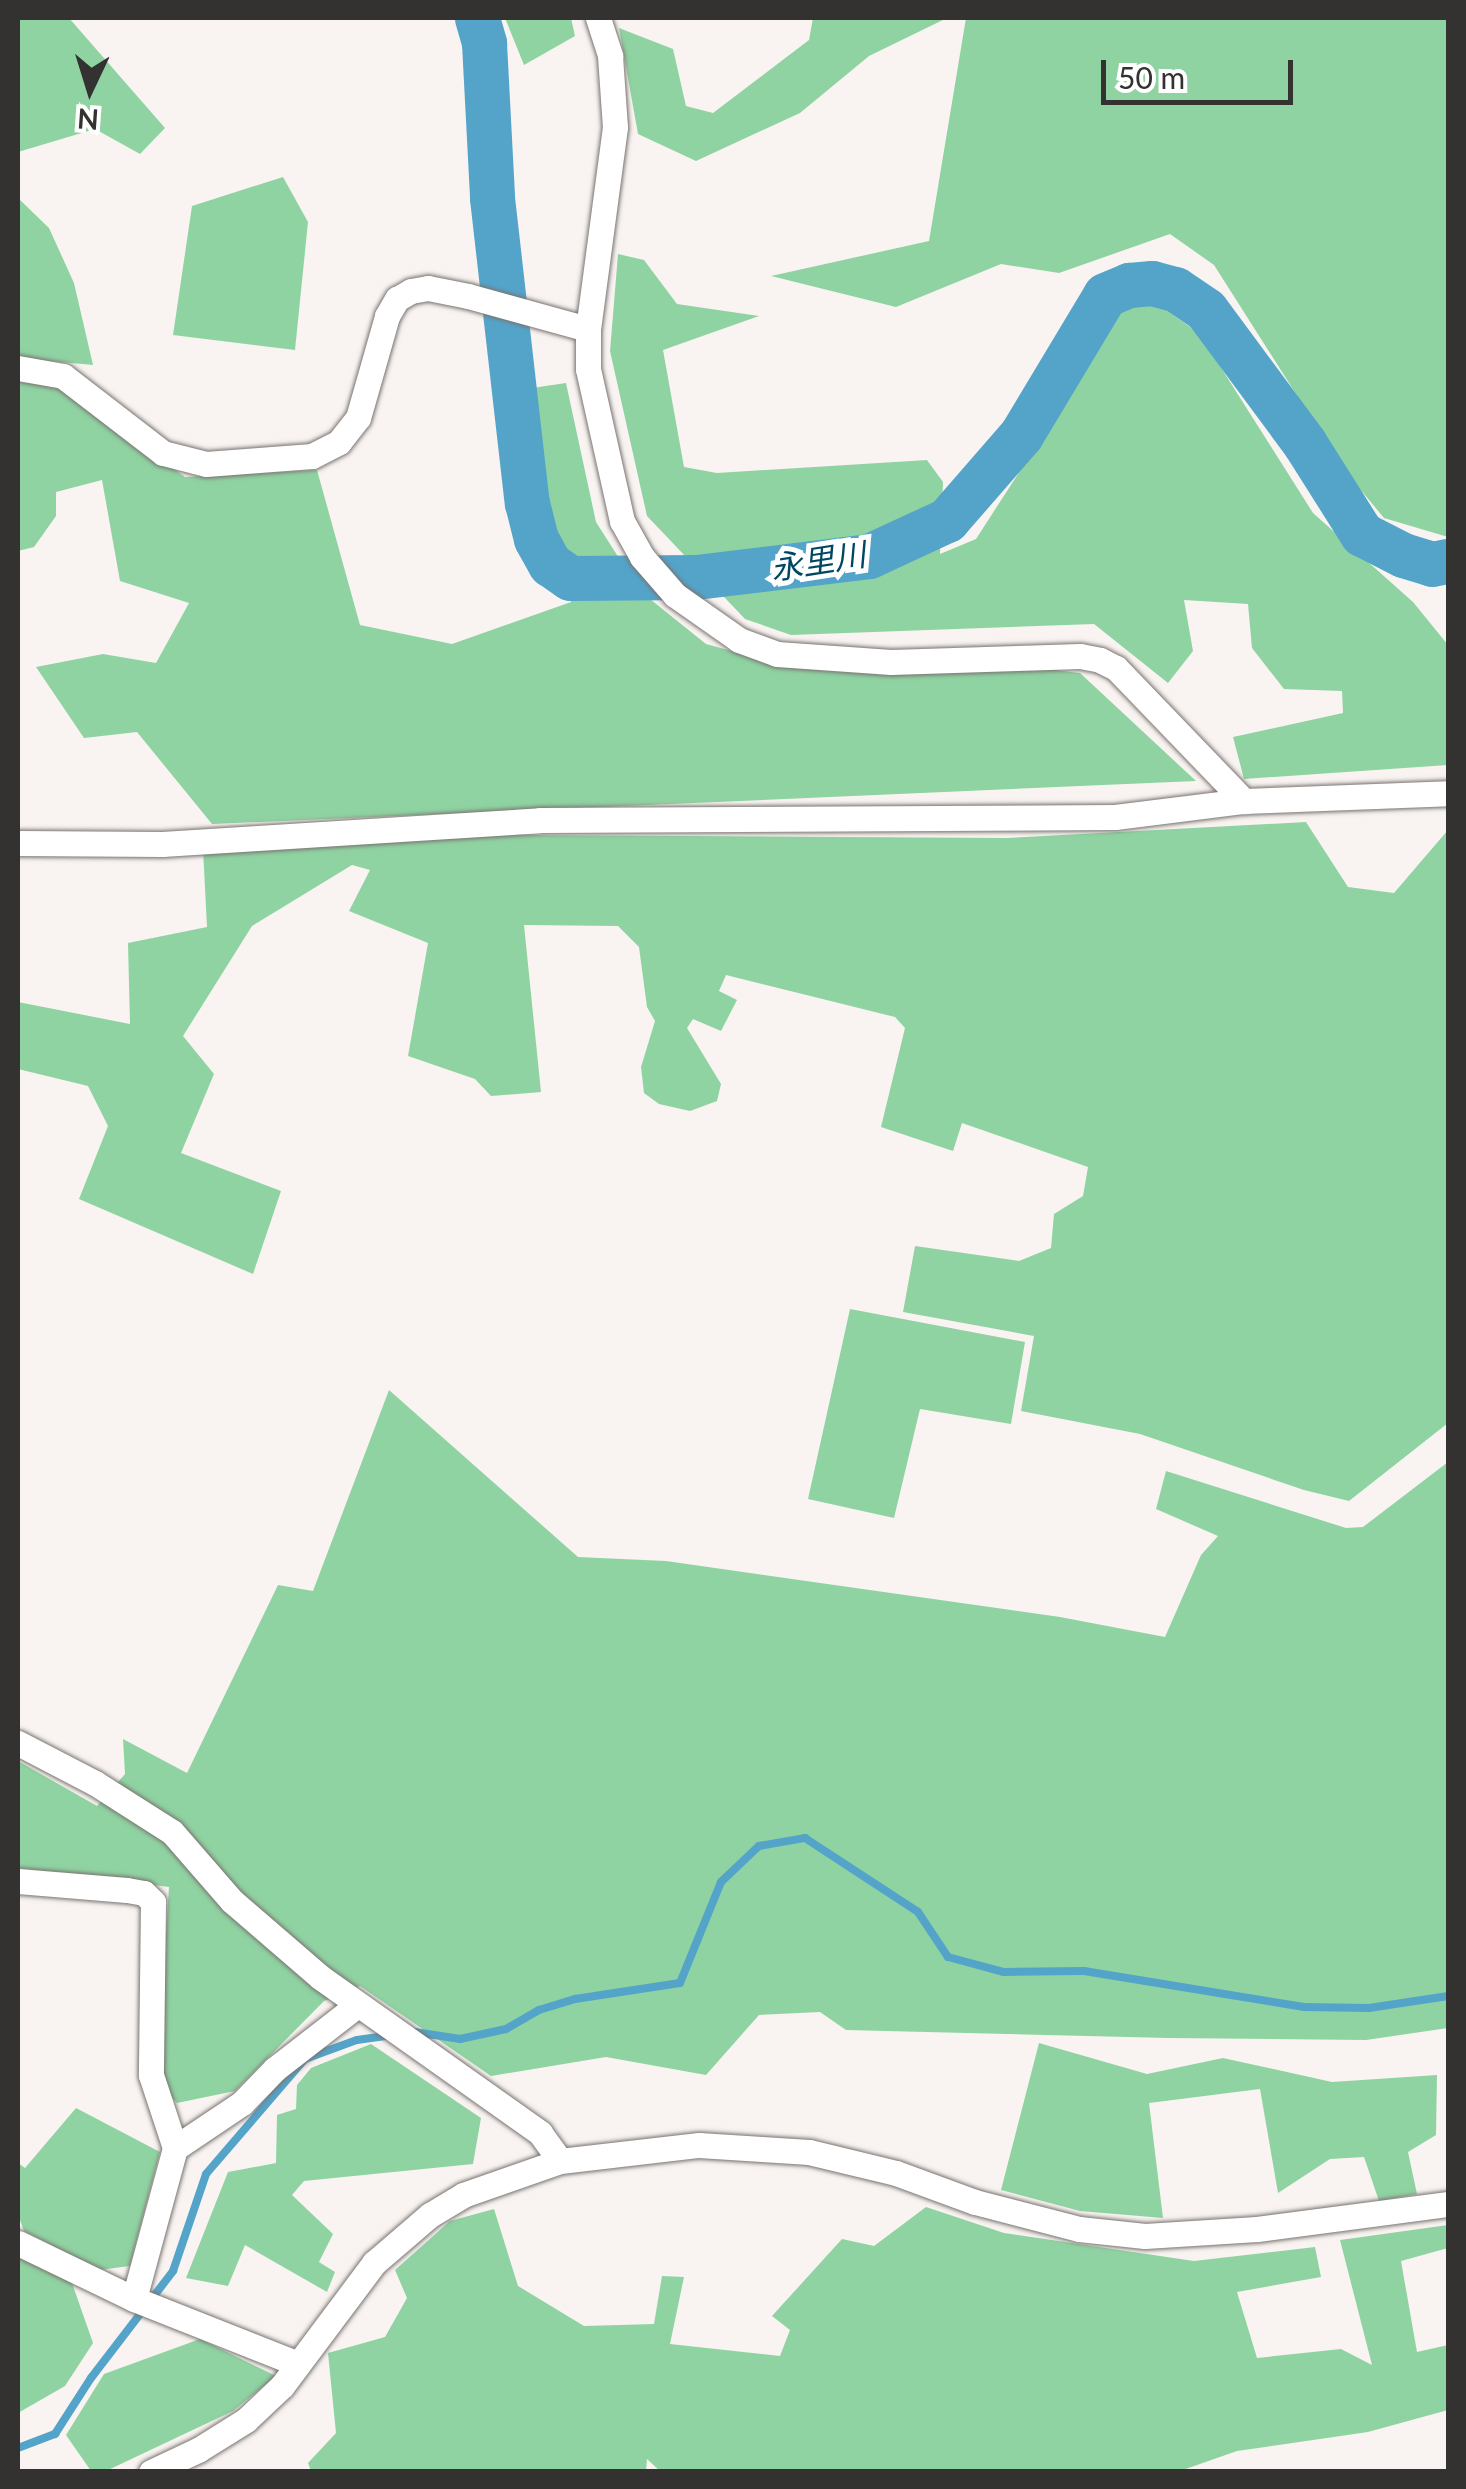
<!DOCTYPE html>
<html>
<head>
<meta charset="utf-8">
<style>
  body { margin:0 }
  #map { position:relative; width:1466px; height:2489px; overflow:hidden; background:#f9f4f1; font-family:Lato,"Noto Sans JP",sans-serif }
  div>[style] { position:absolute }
  .forest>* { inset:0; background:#90d3a2 }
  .stream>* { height:8px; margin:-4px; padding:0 4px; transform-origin:4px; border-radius:4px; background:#54a4ca }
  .river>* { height:45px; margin:-22.5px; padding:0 22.5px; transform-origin:22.5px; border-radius:22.5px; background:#54a4ca }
  .roads { filter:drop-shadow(0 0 2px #787370) drop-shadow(0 0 2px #787370) }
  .street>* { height:25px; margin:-12.5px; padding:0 12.5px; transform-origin:12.5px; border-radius:12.5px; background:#fff }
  span { translate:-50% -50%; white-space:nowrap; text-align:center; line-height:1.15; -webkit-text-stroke:10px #fff; paint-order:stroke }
  .water-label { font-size:32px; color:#004862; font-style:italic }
  .frame { position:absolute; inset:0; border:20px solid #343231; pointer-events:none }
  .north { position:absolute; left:40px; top:40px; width:100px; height:100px; -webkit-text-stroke:8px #fff; paint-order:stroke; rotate:184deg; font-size:28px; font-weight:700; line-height:40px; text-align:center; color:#343231 }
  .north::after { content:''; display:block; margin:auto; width:35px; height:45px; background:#343231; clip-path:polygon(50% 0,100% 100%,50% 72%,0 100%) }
  .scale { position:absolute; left:1101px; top:60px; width:192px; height:45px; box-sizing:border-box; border:5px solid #343231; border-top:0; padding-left:12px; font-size:30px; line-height:35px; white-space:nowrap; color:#343231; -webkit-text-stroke:8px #fff; paint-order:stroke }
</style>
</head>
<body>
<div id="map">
  <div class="forest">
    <i style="clip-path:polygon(18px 18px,69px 18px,165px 128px,140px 154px,95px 129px,18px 152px)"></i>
    <i style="clip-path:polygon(505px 18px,571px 18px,575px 36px,524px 65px)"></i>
    <i style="clip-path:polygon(813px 18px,947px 18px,869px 56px,800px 113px,696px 161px,638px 134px,619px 28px,673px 49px,686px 106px,713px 113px,809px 40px)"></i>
    <i style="clip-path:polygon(966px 18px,1448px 18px,1448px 537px,1384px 518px,1345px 471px,1214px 265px,1170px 234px,1059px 273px,1001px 264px,896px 307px,771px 276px,929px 241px)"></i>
    <i style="clip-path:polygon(283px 177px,308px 222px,295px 350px,173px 335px,192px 206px)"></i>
    <i style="clip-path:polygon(18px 198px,49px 228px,74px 283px,93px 365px,18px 358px)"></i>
    <i style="clip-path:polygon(618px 254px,644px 260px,677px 304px,759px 316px,663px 350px,684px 467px,717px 473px,927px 460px,943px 482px,940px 554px,976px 539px,1107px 336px,1121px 304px,1154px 302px,1199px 333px,1313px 513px,1413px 602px,1448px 645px,1448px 765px,1244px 779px,1233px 737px,1343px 713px,1342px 691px,1284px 689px,1252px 648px,1248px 604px,1184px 600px,1193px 651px,1168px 683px,1094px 624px,791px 635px,745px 619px,647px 516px,610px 351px)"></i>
    <i style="clip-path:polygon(18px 382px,59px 385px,185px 477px,317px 470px,360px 625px,452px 644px,571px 602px,571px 565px,554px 545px,532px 388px,566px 383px,596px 522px,640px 591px,706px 644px,795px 668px,1036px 668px,1080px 673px,1196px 781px,212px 824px,137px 732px,84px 738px,36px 667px,103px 654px,156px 663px,189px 603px,120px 581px,102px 480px,56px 492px,56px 516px,34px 547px,18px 551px)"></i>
    <i style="clip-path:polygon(1306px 822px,1348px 887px,1394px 893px,1448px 830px,1448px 1423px,1349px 1501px,1304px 1490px,1140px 1434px,1021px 1411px,1034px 1336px,903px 1312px,915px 1246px,1019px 1261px,1051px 1248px,1054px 1214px,1083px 1196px,1088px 1167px,962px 1123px,953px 1151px,881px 1127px,905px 1028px,895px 1017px,726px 975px,719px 991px,737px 1000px,721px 1031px,693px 1019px,687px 1028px,721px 1084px,717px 1101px,690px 1111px,659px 1104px,644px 1093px,641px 1067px,655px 1021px,647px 1007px,639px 947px,618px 926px,524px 925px,541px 1092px,491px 1096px,475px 1079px,408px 1056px,428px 943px,349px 911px,370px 870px,352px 865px,252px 926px,183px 1036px,214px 1074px,181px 1153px,281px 1191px,253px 1274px,79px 1199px,108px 1126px,88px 1086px,18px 1069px,18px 1002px,130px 1024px,128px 943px,207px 927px,203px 849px,493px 835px,1007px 838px)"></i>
    <i style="clip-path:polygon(850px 1309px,1025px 1342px,1011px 1424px,920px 1409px,894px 1518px,808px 1499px)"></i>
    <i style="clip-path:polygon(389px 1390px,578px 1557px,666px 1561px,1060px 1617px,1165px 1637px,1201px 1555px,1218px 1536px,1156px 1509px,1166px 1471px,1346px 1528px,1363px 1527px,1448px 1462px,1448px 2028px,1366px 2040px,1168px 2038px,846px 2030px,820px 2012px,759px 2015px,706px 2075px,606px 2057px,491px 2076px,360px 1986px,324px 2001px,235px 2091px,177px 2103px,157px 2081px,169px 1887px,18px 1868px,18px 1761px,97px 1806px,125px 1774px,123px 1739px,187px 1773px,278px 1585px,313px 1591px)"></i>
    <i style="clip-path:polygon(1039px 2043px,1147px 2074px,1223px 2058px,1332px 2082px,1437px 2075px,1436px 2135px,1408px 2152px,1417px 2194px,1379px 2201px,1364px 2157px,1330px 2159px,1278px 2193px,1260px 2089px,1149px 2103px,1163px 2218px,1080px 2211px,1001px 2190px)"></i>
    <i style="clip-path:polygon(371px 2044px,481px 2118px,473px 2164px,304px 2181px,292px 2195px,333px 2234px,319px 2262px,335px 2272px,327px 2292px,245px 2245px,228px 2286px,186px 2278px,228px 2172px,276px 2163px,277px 2115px,296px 2109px,297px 2085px,311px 2068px)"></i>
    <i style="clip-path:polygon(76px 2108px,160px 2152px,130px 2266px,99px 2270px,24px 2231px,18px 2215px,18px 2163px,25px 2168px)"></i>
    <i style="clip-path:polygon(926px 2207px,1004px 2233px,1194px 2261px,1315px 2247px,1321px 2277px,1237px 2292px,1257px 2358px,1341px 2349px,1372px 2365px,1340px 2240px,1448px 2225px,1448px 2248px,1401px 2261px,1417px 2352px,1448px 2345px,1448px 2410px,1368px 2432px,1237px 2451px,1180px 2471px,661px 2472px,647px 2459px,646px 2472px,311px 2471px,308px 2463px,336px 2433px,328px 2353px,385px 2337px,407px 2298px,395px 2270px,450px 2221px,494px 2209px,518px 2286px,584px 2326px,654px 2324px,662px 2276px,684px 2277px,670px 2344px,780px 2356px,790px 2330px,772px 2316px,842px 2239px,874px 2246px)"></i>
    <i style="clip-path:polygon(18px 2255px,72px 2283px,93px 2343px,65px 2386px,18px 2413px)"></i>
    <i style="clip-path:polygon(200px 2339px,276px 2376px,233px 2411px,106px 2471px,91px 2471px,66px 2435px,104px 2374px)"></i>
  </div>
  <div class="stream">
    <i style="left:415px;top:2032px;width:46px;rotate:8.8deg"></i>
    <i style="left:460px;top:2039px;width:47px;rotate:-12.3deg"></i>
    <i style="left:506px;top:2029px;width:38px;rotate:-30deg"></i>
    <i style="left:539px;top:2010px;width:38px;rotate:-17deg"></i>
    <i style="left:575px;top:1999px;width:106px;rotate:-8.7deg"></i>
    <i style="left:680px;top:1983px;width:109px;rotate:-67.9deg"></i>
    <i style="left:721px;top:1882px;width:52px;rotate:-43.5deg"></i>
    <i style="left:759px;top:1846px;width:47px;rotate:-9.9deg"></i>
    <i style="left:805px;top:1838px;width:135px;rotate:33.2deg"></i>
    <i style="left:918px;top:1912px;width:54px;rotate:56.3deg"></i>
    <i style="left:948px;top:1957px;width:58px;rotate:15deg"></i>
    <i style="left:1004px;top:1972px;width:80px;rotate:-0.7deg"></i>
    <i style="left:1084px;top:1971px;width:223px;rotate:9.3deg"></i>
    <i style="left:1304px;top:2007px;width:65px;rotate:0.9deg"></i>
    <i style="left:1369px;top:2008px;width:80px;rotate:-8.6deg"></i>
    <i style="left:18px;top:2448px;width:40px;rotate:-21deg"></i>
    <i style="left:55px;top:2434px;width:67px;rotate:-57.3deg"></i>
    <i style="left:91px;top:2378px;width:135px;rotate:-52.5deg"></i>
    <i style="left:173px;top:2271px;width:102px;rotate:-71.2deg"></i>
    <i style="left:206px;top:2174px;width:152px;rotate:-49.3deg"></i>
    <i style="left:305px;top:2059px;width:55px;rotate:-20.1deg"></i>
    <i style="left:357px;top:2040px;width:34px;rotate:-8deg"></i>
  </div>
  <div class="river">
    <i style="left:477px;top:18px;width:26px;rotate:74deg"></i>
    <i style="left:484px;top:43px;width:155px;rotate:87deg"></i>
    <i style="left:492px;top:198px;width:307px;rotate:83.5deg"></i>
    <i style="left:527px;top:503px;width:37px;rotate:76deg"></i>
    <i style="left:536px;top:539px;width:29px;rotate:61deg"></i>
    <i style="left:550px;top:564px;width:24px;rotate:35deg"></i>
    <i style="left:570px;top:578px;width:126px;rotate:-0.5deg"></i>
    <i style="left:696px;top:577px;width:174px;rotate:-6.9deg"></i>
    <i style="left:869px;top:556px;width:86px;rotate:-24.8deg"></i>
    <i style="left:947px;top:520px;width:113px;rotate:-49deg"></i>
    <i style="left:1021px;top:435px;width:163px;rotate:-59deg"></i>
    <i style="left:1105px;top:295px;width:26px;rotate:-23deg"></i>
    <i style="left:1129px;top:285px;width:23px;rotate:-5deg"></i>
    <i style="left:1152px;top:283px;width:24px;rotate:15deg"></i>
    <i style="left:1175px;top:289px;width:37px;rotate:34deg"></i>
    <i style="left:1206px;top:310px;width:167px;rotate:53.5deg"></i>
    <i style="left:1305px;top:444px;width:107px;rotate:57.7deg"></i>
    <i style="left:1362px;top:534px;width:46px;rotate:27.1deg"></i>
    <i style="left:1403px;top:555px;width:30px;rotate:17deg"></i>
    <i style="left:1432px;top:564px;width:16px;rotate:-11deg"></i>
  </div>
  <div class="roads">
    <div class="street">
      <i style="left:598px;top:18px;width:40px;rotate:72deg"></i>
      <i style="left:610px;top:56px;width:71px;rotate:86deg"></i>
      <i style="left:615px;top:127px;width:204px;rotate:97.6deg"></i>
      <i style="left:588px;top:329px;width:40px;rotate:90deg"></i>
      <i style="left:588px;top:369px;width:156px;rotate:77.4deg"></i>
      <i style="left:622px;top:521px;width:41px;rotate:60.9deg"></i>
      <i style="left:642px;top:557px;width:50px;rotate:49deg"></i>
      <i style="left:675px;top:595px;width:78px;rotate:35.1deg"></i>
      <i style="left:739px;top:640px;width:40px;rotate:20.2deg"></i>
      <i style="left:777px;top:654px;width:114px;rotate:4deg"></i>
      <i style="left:891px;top:662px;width:189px;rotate:-1.8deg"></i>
      <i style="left:1080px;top:656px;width:20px;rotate:11deg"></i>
      <i style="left:1100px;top:660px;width:18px;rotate:27deg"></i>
      <i style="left:1116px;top:668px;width:185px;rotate:46.1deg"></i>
      <i style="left:18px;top:368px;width:46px;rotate:10.1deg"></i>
      <i style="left:63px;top:376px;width:126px;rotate:37.6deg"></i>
      <i style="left:163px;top:453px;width:44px;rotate:14.3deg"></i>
      <i style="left:206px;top:464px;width:106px;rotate:-4.3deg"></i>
      <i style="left:312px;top:456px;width:30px;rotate:-27deg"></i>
      <i style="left:339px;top:442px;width:31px;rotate:-52deg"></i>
      <i style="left:358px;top:418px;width:106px;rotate:-74.1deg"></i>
      <i style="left:387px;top:316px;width:20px;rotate:-60deg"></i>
      <i style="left:397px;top:299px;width:16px;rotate:-30deg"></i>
      <i style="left:411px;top:291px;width:17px;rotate:-10deg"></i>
      <i style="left:428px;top:288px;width:41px;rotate:11.3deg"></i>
      <i style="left:468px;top:296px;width:124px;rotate:15.4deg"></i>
      <i style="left:18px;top:843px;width:144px;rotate:0.4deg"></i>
      <i style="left:162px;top:844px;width:379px;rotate:-3.6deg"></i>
      <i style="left:540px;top:820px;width:575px;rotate:-0.3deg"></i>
      <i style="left:1115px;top:817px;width:130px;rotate:-7.1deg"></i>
      <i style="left:1244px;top:801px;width:204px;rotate:-2.2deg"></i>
      <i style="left:18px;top:1743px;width:87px;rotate:27.5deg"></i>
      <i style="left:95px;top:1783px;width:91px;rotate:32.5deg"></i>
      <i style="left:172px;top:1832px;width:91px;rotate:49deg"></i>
      <i style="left:232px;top:1901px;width:116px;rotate:40.8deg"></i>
      <i style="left:320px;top:1977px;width:270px;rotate:35.3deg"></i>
      <i style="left:540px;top:2133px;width:34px;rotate:54deg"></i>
      <i style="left:18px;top:1881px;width:109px;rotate:4.7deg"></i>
      <i style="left:127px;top:1890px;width:17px;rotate:10deg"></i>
      <i style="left:144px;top:1893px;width:13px;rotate:45deg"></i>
      <i style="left:153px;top:1902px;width:173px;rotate:90.7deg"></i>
      <i style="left:151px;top:2075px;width:77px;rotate:71.8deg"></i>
      <i style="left:175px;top:2148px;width:156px;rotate:105.2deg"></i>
      <i style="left:175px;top:2148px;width:81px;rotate:-33.9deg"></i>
      <i style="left:242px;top:2103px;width:47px;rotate:-45.9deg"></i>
      <i style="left:275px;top:2069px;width:103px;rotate:-37.9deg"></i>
      <i style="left:18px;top:2243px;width:129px;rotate:25.8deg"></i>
      <i style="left:134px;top:2299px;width:176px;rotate:21.6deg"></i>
      <i style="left:151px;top:2472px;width:52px;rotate:-25.1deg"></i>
      <i style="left:198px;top:2450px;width:57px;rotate:-32deg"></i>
      <i style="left:246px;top:2420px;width:50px;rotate:-43.4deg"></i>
      <i style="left:282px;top:2386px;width:154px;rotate:-53.2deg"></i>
      <i style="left:374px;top:2263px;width:74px;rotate:-40.6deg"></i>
      <i style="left:430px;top:2215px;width:39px;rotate:-31deg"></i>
      <i style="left:463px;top:2195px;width:103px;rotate:-19.3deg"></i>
      <i style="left:560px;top:2161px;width:140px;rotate:-6.6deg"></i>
      <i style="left:699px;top:2145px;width:110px;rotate:3.6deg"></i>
      <i style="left:809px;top:2152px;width:89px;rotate:13.6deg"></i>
      <i style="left:896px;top:2173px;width:84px;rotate:20.2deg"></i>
      <i style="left:975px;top:2202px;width:107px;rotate:14.6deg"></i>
      <i style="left:1079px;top:2229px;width:66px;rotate:6.1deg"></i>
      <i style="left:1145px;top:2236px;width:112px;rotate:-3.6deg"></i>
      <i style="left:1257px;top:2229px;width:193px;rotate:-7.5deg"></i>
    </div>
  </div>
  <div class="water-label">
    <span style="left:818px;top:561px;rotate:-9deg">永里川</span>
  </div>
  <div class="frame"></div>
  <div class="north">N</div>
  <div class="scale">50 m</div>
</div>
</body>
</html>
